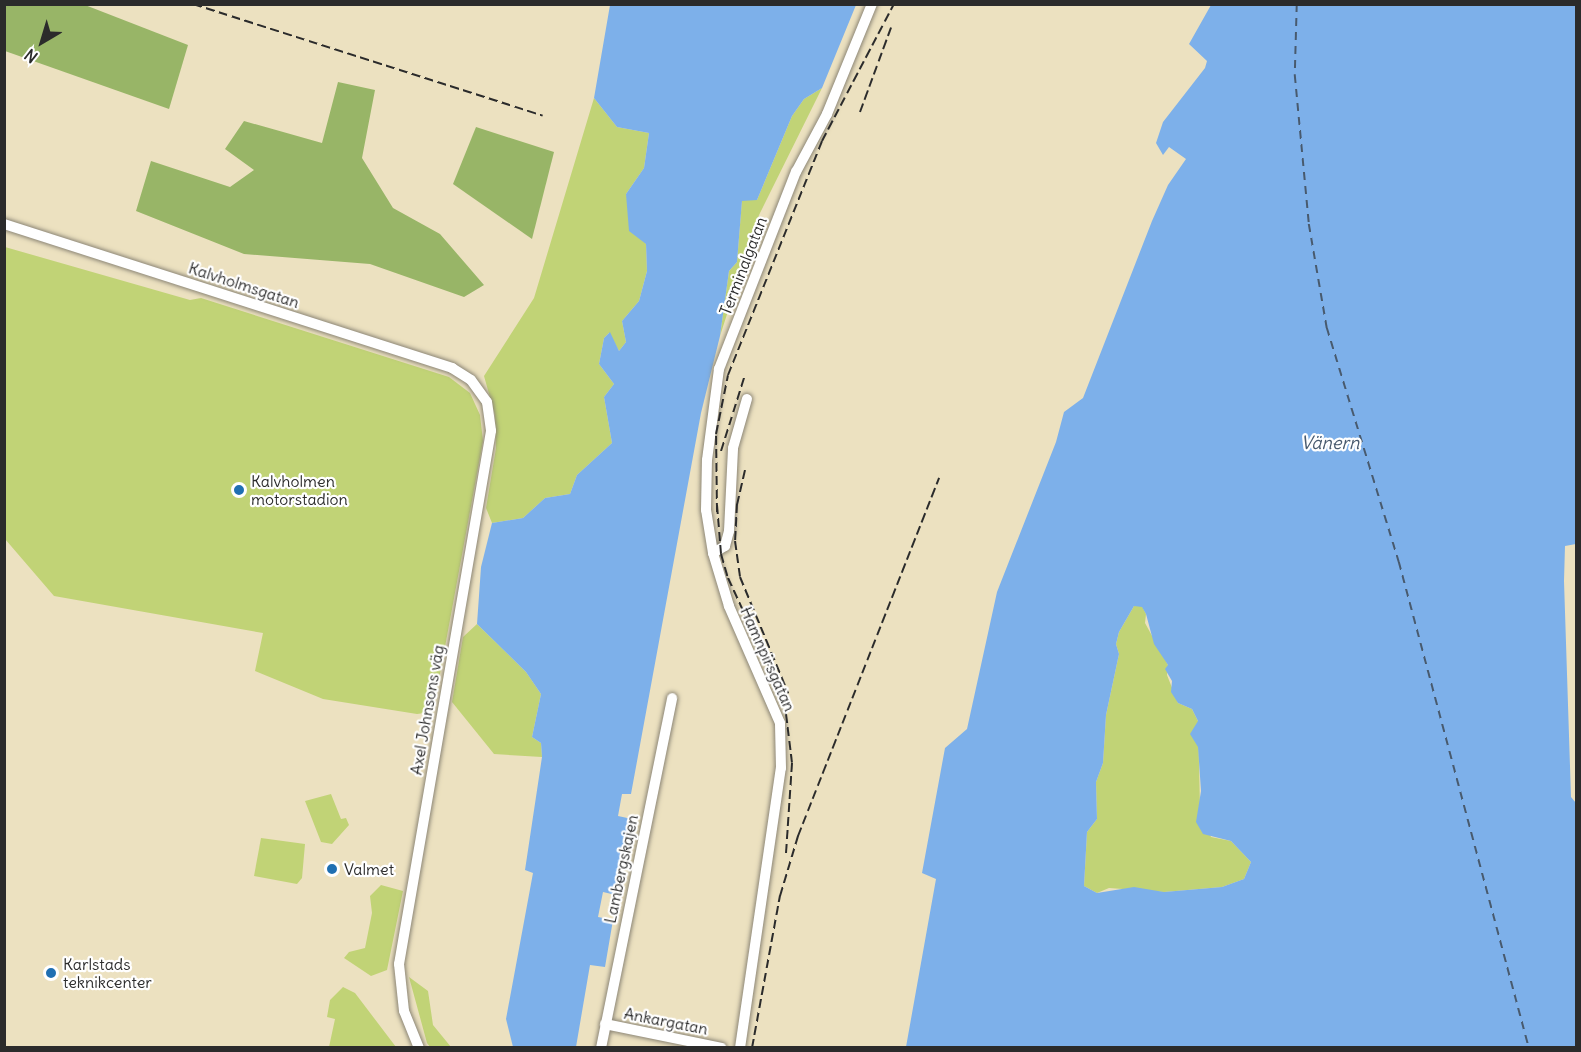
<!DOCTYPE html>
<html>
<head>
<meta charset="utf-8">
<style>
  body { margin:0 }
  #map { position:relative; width:1581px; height:1052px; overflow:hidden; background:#ece1c0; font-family:Delius,sans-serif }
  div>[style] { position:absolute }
  .green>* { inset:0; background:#c1d376 }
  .forest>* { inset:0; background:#98b567 }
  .water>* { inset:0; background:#7db0ea }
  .ferry>* { height:1.5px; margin-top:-0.75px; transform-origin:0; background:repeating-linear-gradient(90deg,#485a6e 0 8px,transparent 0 14px) }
  .roads { filter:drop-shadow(0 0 2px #8c8676) drop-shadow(0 0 2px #8c8676) }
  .minor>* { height:10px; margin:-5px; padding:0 5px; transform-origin:5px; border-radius:5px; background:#fff }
  .rail>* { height:2px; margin-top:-1px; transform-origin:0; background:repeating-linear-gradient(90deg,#2b2b2b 0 9px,transparent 0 13.5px) }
  .dots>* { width:16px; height:16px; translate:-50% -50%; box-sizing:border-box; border:3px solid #fff; border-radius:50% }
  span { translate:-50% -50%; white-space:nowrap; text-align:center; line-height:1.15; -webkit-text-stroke:4.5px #fff; paint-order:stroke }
  .street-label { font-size:16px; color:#2b2b2b }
  .poi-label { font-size:16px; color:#2b2b2b }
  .left { translate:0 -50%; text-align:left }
  .water-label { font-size:18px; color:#485a6e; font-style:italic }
  .frame { position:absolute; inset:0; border:6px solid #2b2b2b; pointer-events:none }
  .north { position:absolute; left:12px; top:12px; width:60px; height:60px; -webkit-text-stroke:4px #fff; paint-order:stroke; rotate:218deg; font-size:16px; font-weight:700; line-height:24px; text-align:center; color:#2b2b2b }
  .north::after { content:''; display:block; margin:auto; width:21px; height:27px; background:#2b2b2b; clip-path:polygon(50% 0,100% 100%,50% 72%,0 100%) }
</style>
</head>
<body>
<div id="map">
  <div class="green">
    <i style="clip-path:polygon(822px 88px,759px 215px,720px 336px,729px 271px,737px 262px,742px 200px,757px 200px,792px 116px,804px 99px)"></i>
    <i style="clip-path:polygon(594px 98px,617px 127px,649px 133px,644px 168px,626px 194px,646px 244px,647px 271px,639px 301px,622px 321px,626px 342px,619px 351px,609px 333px,604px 338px,599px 364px,614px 384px,604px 397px,612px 443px,577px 475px,570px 494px,545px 498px,523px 518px,492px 523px,486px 508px,496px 448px,495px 415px,484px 376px,534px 298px)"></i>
    <i style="clip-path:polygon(5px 247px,190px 300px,201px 298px,449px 377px,470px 393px,480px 415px,483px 441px,433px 712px,417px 714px,323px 699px,255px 671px,263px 633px,54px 596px,5px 539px)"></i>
    <i style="clip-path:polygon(1134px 606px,1142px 606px,1146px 614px,1145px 623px,1168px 665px,1167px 675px,1178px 703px,1192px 709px,1198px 721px,1200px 806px,1211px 837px,1231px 841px,1251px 862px,1244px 879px,1222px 887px,1164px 892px,1109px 888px,1097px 893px,1084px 886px,1087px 832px,1097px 819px,1096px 782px,1103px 763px,1106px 715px,1119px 654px,1116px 644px,1119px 632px)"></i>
    <i style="clip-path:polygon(477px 624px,526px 672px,541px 694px,532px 737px,541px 743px,542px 757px,494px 754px,452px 702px,463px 637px)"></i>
    <i style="clip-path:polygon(331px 794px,341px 819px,346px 818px,349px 825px,332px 844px,321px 842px,305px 801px)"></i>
    <i style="clip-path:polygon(261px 838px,305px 844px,302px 878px,297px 884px,254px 876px)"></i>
    <i style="clip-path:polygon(381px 885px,403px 891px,387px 970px,371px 976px,344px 958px,349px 952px,365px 948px,372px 913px,370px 896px)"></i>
    <i style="clip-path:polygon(409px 977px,428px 991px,433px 1025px,451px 1047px,430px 1047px,427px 1043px)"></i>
    <i style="clip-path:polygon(343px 987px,355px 993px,396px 1047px,329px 1047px,335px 1019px,327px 1017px,330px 1000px)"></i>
  </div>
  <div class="forest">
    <i style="clip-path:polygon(85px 5px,188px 45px,169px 109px,5px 51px,5px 6px)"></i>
    <i style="clip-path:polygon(338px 82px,375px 90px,362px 158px,393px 208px,440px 234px,484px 285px,464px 297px,370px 264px,244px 254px,136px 211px,151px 161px,230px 187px,254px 170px,225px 149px,244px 121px,322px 143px)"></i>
    <i style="clip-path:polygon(476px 127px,554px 152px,532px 239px,453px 184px)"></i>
  </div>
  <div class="water">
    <i style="clip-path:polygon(610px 5px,856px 5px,822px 88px,804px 99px,792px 116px,757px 200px,742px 201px,737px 262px,729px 271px,720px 336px,701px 413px,631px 794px,622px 794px,618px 816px,632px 819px,616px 895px,603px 892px,598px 917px,613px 920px,605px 967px,590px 965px,576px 1047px,513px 1047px,506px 1019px,533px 873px,525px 870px,542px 757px,541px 743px,532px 737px,541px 694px,526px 672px,477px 624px,481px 567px,492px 523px,523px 518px,545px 498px,570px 494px,577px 475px,612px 443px,604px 397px,614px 384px,599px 364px,604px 338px,610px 332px,619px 351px,626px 342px,622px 321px,639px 301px,647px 271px,646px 244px,629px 231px,626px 194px,644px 168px,649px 133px,617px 127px,594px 98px)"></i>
    <i style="clip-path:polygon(evenodd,1211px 5px,1576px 5px,1576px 544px,1565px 546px,1564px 581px,1571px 797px,1576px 803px,1576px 1047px,906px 1047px,936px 879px,922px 873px,945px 748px,967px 729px,997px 592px,1056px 442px,1064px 412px,1083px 398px,1152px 221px,1168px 185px,1186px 159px,1169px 147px,1163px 155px,1156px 143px,1163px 122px,1205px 68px,1207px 61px,1189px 44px,1211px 5px,1134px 606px,1142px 607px,1146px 614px,1154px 644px,1168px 665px,1165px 669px,1172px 681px,1171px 692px,1178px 703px,1192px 709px,1198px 721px,1190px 734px,1198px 747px,1201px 791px,1196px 822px,1203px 834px,1231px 841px,1251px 862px,1244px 879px,1222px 887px,1164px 892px,1134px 887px,1097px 893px,1084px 886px,1087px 832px,1097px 819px,1096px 782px,1103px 763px,1106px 715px,1119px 654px,1116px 644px,1119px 632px,1134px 606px)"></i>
  </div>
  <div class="ferry">
    <i style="left:1297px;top:4px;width:71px;rotate:91.6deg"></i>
    <i style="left:1295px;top:75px;width:150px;rotate:84.6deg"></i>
    <i style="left:1309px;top:224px;width:106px;rotate:80.2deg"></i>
    <i style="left:1327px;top:328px;width:245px;rotate:72.9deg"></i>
    <i style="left:1399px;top:562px;width:503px;rotate:75.02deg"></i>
  </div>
  <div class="roads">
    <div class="minor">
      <i style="left:4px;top:224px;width:471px;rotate:17.8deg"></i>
      <i style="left:452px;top:368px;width:22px;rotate:32deg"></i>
      <i style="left:471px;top:380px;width:27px;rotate:54deg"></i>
      <i style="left:487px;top:402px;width:29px;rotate:82deg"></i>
      <i style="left:491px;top:431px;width:541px;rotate:99.79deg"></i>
      <i style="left:399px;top:964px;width:47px;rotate:83.9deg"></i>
      <i style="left:404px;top:1011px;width:40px;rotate:68deg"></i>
      <i style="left:713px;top:553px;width:44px;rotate:-99.2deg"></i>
      <i style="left:706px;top:510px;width:50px;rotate:-88.9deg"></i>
      <i style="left:707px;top:460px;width:92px;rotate:-82.5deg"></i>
      <i style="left:719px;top:369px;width:212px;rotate:-68.7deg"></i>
      <i style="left:796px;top:172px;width:66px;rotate:-61.9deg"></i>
      <i style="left:827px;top:114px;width:119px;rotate:-67.8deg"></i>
      <i style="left:605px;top:1024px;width:119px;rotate:11.6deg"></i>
      <i style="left:601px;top:1048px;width:357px;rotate:-78.5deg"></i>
      <i style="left:740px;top:1048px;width:283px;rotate:-81.7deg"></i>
      <i style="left:781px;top:768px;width:45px;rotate:-91.3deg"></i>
      <i style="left:780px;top:723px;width:128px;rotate:-113.6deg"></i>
      <i style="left:729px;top:606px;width:55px;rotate:-106.8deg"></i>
      <i style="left:713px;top:553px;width:14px;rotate:-30deg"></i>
      <i style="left:725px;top:546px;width:16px;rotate:-75deg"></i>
      <i style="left:729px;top:531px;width:83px;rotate:-87.2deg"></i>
      <i style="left:733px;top:448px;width:51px;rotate:-74.1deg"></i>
    </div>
  </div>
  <div class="rail">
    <i style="left:193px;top:4px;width:367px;rotate:17.7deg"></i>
    <i style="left:860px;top:112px;width:93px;rotate:-69.8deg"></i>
    <i style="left:721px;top:451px;width:77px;rotate:-72.5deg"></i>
    <i style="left:745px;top:470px;width:35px;rotate:103deg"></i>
    <i style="left:737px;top:504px;width:37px;rotate:93deg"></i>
    <i style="left:735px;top:541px;width:36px;rotate:82deg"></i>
    <i style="left:740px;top:577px;width:126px;rotate:67.5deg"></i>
    <i style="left:717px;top:505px;width:49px;rotate:85.3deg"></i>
    <i style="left:721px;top:554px;width:25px;rotate:74deg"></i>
    <i style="left:728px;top:578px;width:102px;rotate:65.2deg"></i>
    <i style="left:771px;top:671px;width:46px;rotate:70.8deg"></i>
    <i style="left:786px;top:714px;width:49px;rotate:83deg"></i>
    <i style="left:792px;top:763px;width:91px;rotate:93.8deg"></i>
    <i style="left:717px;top:512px;width:78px;rotate:-90.7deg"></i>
    <i style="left:716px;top:434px;width:60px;rotate:-78.5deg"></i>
    <i style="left:728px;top:375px;width:252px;rotate:-68.1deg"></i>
    <i style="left:822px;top:141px;width:155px;rotate:-62.3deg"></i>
    <i style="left:752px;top:1048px;width:155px;rotate:-79.6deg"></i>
    <i style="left:780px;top:896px;width:63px;rotate:-73.3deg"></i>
    <i style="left:798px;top:836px;width:385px;rotate:-68.5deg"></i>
  </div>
  <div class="dots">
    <i style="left:239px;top:490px;background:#1f6fb2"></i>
    <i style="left:332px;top:869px;background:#1f6fb2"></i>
    <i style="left:51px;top:973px;background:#1f6fb2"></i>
  </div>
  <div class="street-label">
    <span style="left:743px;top:266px;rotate:-69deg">Terminalgatan</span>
    <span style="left:244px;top:285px;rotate:18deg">Kalvholmsgatan</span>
    <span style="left:768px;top:659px;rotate:66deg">Hamnpirsgatan</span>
    <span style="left:427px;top:710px;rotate:-80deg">Axel Johnsons väg</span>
    <span style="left:621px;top:869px;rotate:-78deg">Lambergskajen</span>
    <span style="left:666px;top:1021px;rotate:11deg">Ankargatan</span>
  </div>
  <div class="poi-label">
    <span class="left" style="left:251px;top:490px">Kalvholmen<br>motorstadion</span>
    <span class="left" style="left:344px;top:869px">Valmet</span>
    <span class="left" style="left:63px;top:973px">Karlstads<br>teknikcenter</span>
  </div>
  <div class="water-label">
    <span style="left:1330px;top:443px">Vänern</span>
  </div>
  <div class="frame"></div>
  <div class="north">N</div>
</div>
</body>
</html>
